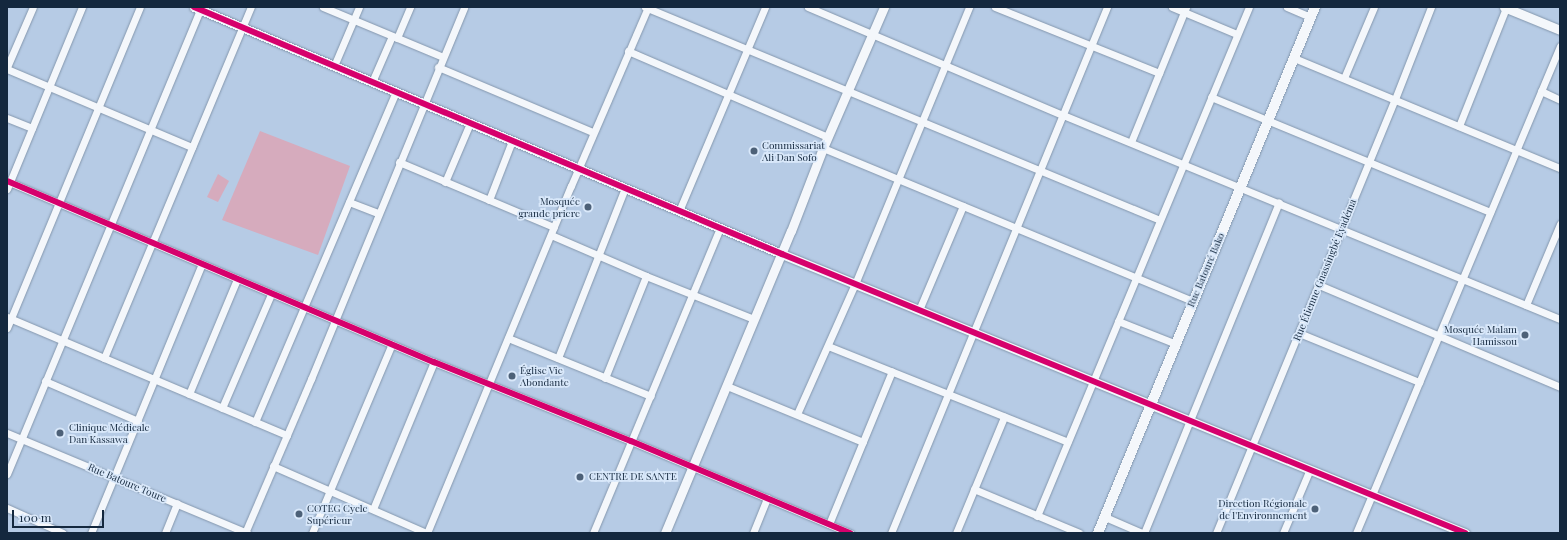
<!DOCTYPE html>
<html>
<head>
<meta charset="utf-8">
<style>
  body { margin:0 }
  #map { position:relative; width:1567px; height:540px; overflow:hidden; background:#b6cbe5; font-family:"Playfair Display",serif }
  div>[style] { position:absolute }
  .green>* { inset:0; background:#d6abbd }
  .roads { filter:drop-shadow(0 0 1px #8497ad) drop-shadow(0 0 1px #8497ad) }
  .minor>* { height:7px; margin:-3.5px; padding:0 3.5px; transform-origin:3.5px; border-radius:3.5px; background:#f4f7fb }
  .tertiary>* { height:9px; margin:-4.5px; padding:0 4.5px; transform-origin:4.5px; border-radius:4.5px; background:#f4f7fb }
  .secondary>* { height:10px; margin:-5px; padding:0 5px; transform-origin:5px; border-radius:5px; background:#f4f7fb }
  .cycleway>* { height:6px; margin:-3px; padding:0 3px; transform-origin:3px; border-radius:3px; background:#d6006c }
  .dots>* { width:11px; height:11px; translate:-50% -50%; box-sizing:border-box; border:2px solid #d9e8fa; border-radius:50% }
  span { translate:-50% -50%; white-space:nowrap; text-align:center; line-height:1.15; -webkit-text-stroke:3.5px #d9e8fa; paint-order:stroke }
  .poi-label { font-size:10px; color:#14283e }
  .left { translate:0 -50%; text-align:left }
  .right { translate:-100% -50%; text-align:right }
  .street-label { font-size:10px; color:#14283e }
  .frame { position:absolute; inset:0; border:8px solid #14283e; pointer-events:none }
  .scale { position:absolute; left:12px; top:510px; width:92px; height:18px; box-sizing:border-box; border:2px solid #14283e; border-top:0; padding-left:5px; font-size:12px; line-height:14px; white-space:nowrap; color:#14283e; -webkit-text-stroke:3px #d9e8fa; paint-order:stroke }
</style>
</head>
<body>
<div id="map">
  <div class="green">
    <i style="clip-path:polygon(260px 131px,350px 166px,318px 255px,222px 220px)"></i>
    <i style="clip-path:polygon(218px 174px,229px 181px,218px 202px,207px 197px)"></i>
  </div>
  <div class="roads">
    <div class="minor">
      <i style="left:323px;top:7px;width:130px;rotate:22.6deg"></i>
      <i style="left:645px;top:7px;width:557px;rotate:22.47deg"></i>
      <i style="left:808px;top:7px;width:277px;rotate:23deg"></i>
      <i style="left:1063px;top:115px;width:537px;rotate:22.32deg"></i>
      <i style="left:995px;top:7px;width:177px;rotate:21.9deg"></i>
      <i style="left:1172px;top:7px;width:70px;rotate:22.6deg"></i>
      <i style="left:1287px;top:7px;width:26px;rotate:23deg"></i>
      <i style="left:397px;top:38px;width:34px;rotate:-67deg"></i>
      <i style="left:628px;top:51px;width:218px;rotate:23.3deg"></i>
      <i style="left:1294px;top:58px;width:288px;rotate:22.5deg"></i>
      <i style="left:334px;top:66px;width:64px;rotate:-67deg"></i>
      <i style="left:7px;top:67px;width:65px;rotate:-66.6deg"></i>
      <i style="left:438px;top:67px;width:168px;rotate:22.8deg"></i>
      <i style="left:7px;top:69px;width:201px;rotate:22.9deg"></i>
      <i style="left:1344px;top:78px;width:77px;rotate:-67.1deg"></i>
      <i style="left:372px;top:82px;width:50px;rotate:-66.5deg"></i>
      <i style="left:1541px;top:91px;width:21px;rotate:25deg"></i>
      <i style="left:1211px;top:97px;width:302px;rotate:22.4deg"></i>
      <i style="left:7px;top:118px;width:27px;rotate:22deg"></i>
      <i style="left:1459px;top:126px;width:127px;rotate:-68.3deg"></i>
      <i style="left:1131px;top:142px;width:146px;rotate:-67.8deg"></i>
      <i style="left:823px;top:148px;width:400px;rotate:22.5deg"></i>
      <i style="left:399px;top:162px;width:168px;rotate:22.8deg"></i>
      <i style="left:7px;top:181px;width:464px;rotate:23deg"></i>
      <i style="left:434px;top:362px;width:212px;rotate:21.9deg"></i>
      <i style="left:631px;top:441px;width:238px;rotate:22.8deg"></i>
      <i style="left:445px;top:182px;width:64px;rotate:-67deg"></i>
      <i style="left:7px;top:189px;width:197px;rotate:-67.6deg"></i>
      <i style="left:489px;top:200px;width:63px;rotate:-68.7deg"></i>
      <i style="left:349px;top:202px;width:31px;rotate:21deg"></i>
      <i style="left:679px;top:211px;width:221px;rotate:-67.1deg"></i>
      <i style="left:551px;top:235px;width:103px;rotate:23.3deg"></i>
      <i style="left:646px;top:276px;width:116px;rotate:21.7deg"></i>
      <i style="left:1319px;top:285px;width:262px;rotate:22.9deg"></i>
      <i style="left:1526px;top:305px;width:88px;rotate:-67.2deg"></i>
      <i style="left:919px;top:310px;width:113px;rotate:-67.1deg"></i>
      <i style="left:7px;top:317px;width:304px;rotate:22.9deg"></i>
      <i style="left:1118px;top:321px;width:62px;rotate:21.6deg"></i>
      <i style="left:7px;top:328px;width:347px;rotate:-67.5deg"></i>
      <i style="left:1299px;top:333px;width:130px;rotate:22.2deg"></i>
      <i style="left:508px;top:338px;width:154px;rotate:22.1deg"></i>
      <i style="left:828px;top:346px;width:258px;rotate:21.8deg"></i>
      <i style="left:104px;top:358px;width:381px;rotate:-67.3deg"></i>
      <i style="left:558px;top:358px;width:183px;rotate:-68.5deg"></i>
      <i style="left:605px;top:378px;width:110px;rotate:-68.1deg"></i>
      <i style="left:45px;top:381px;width:101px;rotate:23.3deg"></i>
      <i style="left:727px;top:386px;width:147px;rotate:22.4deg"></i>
      <i style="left:189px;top:394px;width:125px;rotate:-67.3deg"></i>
      <i style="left:222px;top:408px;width:124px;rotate:-66.7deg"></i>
      <i style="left:797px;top:414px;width:142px;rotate:-66deg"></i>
      <i style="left:855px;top:284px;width:300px;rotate:-67.6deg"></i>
      <i style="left:255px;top:422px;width:359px;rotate:-66.9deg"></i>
      <i style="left:7px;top:433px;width:260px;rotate:22.6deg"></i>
      <i style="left:273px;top:466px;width:167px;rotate:23.6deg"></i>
      <i style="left:7px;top:474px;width:503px;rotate:-67.42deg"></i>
      <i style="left:974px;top:489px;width:114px;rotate:22.7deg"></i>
      <i style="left:7px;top:508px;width:61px;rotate:24.1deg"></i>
      <i style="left:373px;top:509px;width:159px;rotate:-67.5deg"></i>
      <i style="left:1037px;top:516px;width:551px;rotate:-67.39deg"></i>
      <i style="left:1105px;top:517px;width:40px;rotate:23.4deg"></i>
      <i style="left:829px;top:524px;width:165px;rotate:-67.6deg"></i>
      <i style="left:91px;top:533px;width:291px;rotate:-67.6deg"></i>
      <i style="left:165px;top:533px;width:32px;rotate:-68deg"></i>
      <i style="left:245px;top:533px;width:168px;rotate:-66.8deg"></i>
      <i style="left:311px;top:379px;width:402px;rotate:-67.6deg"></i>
      <i style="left:312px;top:533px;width:205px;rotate:-67.1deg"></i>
      <i style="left:427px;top:533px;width:376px;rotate:-67.5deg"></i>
      <i style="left:571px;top:186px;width:195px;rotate:-66.7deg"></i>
      <i style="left:593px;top:533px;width:330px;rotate:-67.4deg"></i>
      <i style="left:753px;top:533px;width:38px;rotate:-68deg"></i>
      <i style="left:891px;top:533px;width:569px;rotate:-67.67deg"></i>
      <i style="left:956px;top:533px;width:126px;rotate:-67.5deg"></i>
      <i style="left:1144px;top:533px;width:357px;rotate:-67.8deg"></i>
      <i style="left:1216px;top:533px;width:469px;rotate:-67.6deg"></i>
      <i style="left:1395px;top:99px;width:99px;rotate:-68.6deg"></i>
      <i style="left:1283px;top:533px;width:69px;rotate:-67.1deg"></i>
      <i style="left:1356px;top:533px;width:528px;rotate:-67.27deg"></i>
    </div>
    <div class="tertiary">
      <i style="left:194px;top:7px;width:638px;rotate:22.79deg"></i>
      <i style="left:782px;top:254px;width:738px;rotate:22.22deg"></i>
      <i style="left:1504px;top:7px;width:61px;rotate:22.3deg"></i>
      <i style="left:665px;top:533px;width:327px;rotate:-67.4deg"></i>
      <i style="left:791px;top:231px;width:89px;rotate:-68.9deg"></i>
      <i style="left:823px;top:148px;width:154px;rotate:-66.6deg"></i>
    </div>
    <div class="secondary">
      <i style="left:1098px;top:533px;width:569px;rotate:-67.58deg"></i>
    </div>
  </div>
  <div class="cycleway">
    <i style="left:194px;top:7px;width:638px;rotate:22.79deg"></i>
    <i style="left:782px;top:254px;width:738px;rotate:22.22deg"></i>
    <i style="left:7px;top:181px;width:464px;rotate:23deg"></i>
    <i style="left:434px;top:362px;width:212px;rotate:21.9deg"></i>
    <i style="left:631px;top:441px;width:238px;rotate:22.8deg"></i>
  </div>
  <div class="dots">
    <i style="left:754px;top:151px;background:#4d6178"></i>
    <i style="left:588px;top:207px;background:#4d6178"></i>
    <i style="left:1525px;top:335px;background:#4d6178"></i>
    <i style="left:512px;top:376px;background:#4d6178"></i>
    <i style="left:60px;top:433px;background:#4d6178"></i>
    <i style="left:580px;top:477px;background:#4d6178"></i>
    <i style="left:1315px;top:509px;background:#4d6178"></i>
    <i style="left:299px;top:514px;background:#4d6178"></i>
  </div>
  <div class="poi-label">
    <span class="left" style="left:762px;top:151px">Commissariat<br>Ali Dan Sofo</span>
    <span class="right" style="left:580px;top:207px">Mosquée<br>grande priere</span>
    <span class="right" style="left:1517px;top:335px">Mosquée Malam<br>Hamissou</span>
    <span class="left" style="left:520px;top:376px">Église Vie<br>Abondante</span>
    <span class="left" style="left:69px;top:433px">Clinique Médicale<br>Dan Kassawa</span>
    <span class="left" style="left:589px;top:477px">CENTRE DE SANTE</span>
    <span class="right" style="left:1307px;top:509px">Direction Régionale<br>de l'Environnement</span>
    <span class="left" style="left:307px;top:514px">COTEG Cycle<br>Supérieur</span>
  </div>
  <div class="street-label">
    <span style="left:1206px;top:270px;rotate:-67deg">Rue Batouré Bako</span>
    <span style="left:1325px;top:270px;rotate:-68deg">Rue Étienne Gnassingbé Eyadéma</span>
    <span style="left:127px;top:483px;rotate:23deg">Rue Batoure Toure</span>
  </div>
  <div class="frame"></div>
  <div class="scale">100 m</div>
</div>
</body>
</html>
